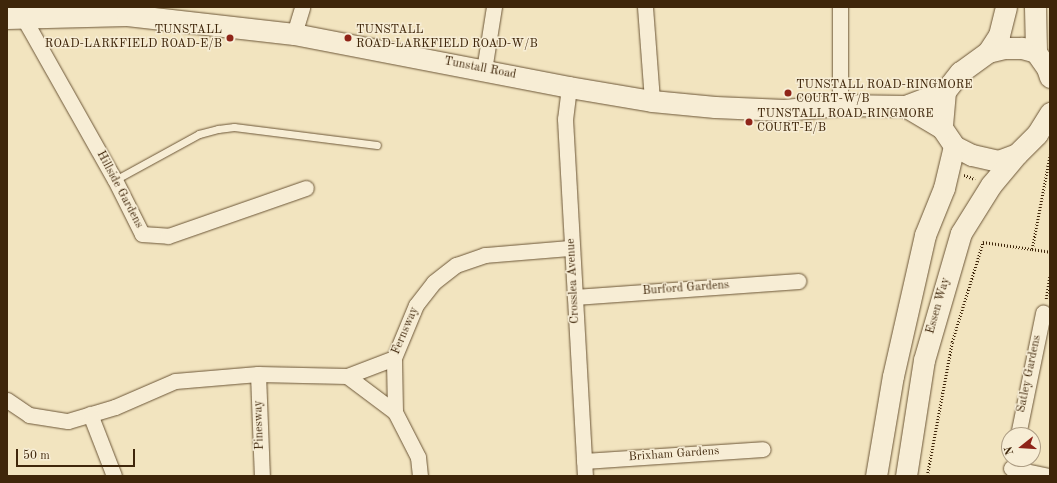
<!DOCTYPE html>
<html>
<head>
<meta charset="utf-8">
<style>
  body { margin:0 }
  #map { position:relative; width:1057px; height:483px; overflow:hidden; background:#f2e4bf; font-family:"Old Standard TT",serif }
  div>[style] { position:absolute }
  .path>* { height:2.5px; margin-top:-1.25px; transform-origin:0; background:repeating-linear-gradient(90deg,#3f260a 0 1px,transparent 0 3px) }
  .roads { filter:drop-shadow(0 0 1px #6c5637) drop-shadow(0 0 1px #6c5637) }
  .lane>* { height:7px; margin:-3.5px; padding:0 3.5px; transform-origin:3.5px; border-radius:3.5px; background:#f7edd5 }
  .street>* { height:15px; margin:-7.5px; padding:0 7.5px; transform-origin:7.5px; border-radius:7.5px; background:#f7edd5 }
  .secondary>* { height:21px; margin:-10.5px; padding:0 10.5px; transform-origin:10.5px; border-radius:10.5px; background:#f7edd5 }
  .dots>* { width:11px; height:11px; translate:-50% -50%; box-sizing:border-box; border:2px solid #f7edd5; border-radius:50% }
  span { translate:-50% -50%; white-space:nowrap; text-align:center; line-height:1.15; -webkit-text-stroke:3px #f7edd5; paint-order:stroke }
  .poi-label { font-size:12px; color:#3f260a }
  .right { translate:-100% -50%; text-align:right }
  .left { translate:0 -50%; text-align:left }
  .street-label { font-size:12px; color:#3f260a }
  .frame { position:absolute; inset:0; border:8px solid #3f260a; pointer-events:none }
  .north { position:absolute; left:1001px; top:427px; width:40px; height:40px; box-sizing:border-box; background:#f7edd5; border:1px solid #ad9d84; border-radius:50%; rotate:253deg; font-size:11px; font-weight:700; line-height:16px; text-align:center; color:#3f260a }
  .north::after { content:''; display:block; margin:auto; width:14px; height:18px; background:#8f2418; clip-path:polygon(50% 0,100% 100%,50% 72%,0 100%) }
  .scale { position:absolute; left:16px; top:449px; width:119px; height:18px; box-sizing:border-box; border:2px solid #3f260a; border-top:0; padding-left:5px; font-size:12px; line-height:14px; white-space:nowrap; color:#3f260a; -webkit-text-stroke:3px #f7edd5; paint-order:stroke }
</style>
</head>
<body>
<div id="map">
  <div class="path">
    <i style="left:964px;top:175px;width:12px;rotate:20deg"></i>
    <i style="left:1032px;top:249px;width:18px;rotate:9deg"></i>
    <i style="left:1046px;top:299px;width:24px;rotate:-81deg"></i>
    <i style="left:927px;top:476px;width:136px;rotate:-79.4deg"></i>
    <i style="left:952px;top:342px;width:105px;rotate:-72.8deg"></i>
    <i style="left:983px;top:242px;width:49px;rotate:8.1deg"></i>
    <i style="left:1032px;top:249px;width:96px;rotate:-79.2deg"></i>
  </div>
  <div class="roads">
    <div class="lane">
      <i style="left:115px;top:180px;width:96px;rotate:-28.7deg"></i>
      <i style="left:199px;top:134px;width:20px;rotate:-15deg"></i>
      <i style="left:218px;top:129px;width:16px;rotate:-7deg"></i>
      <i style="left:234px;top:127px;width:144px;rotate:7.2deg"></i>
    </div>
    <div class="street">
      <i style="left:645px;top:7px;width:94px;rotate:85.7deg"></i>
      <i style="left:23px;top:17px;width:187px;rotate:60.6deg"></i>
      <i style="left:115px;top:180px;width:60px;rotate:63.4deg"></i>
      <i style="left:142px;top:234px;width:26px;rotate:4deg"></i>
      <i style="left:168px;top:236px;width:146px;rotate:-19.2deg"></i>
      <i style="left:294px;top:34px;width:28px;rotate:-73deg"></i>
      <i style="left:484px;top:70px;width:64px;rotate:-81deg"></i>
      <i style="left:569px;top:87px;width:32px;rotate:97deg"></i>
      <i style="left:565px;top:119px;width:358px;rotate:86.8deg"></i>
      <i style="left:840px;top:105px;width:98px;rotate:-90deg"></i>
      <i style="left:575px;top:297px;width:224px;rotate:-4.1deg"></i>
      <i style="left:258px;top:374px;width:102px;rotate:87.8deg"></i>
      <i style="left:347px;top:376px;width:50px;rotate:-21deg"></i>
      <i style="left:7px;top:400px;width:27px;rotate:34deg"></i>
      <i style="left:29px;top:415px;width:39px;rotate:9deg"></i>
      <i style="left:68px;top:421px;width:49px;rotate:-16.6deg"></i>
      <i style="left:115px;top:407px;width:65px;rotate:-23.4deg"></i>
      <i style="left:175px;top:381px;width:83px;rotate:-4.8deg"></i>
      <i style="left:258px;top:374px;width:89px;rotate:1.3deg"></i>
      <i style="left:347px;top:376px;width:60px;rotate:36.9deg"></i>
      <i style="left:90px;top:414px;width:66px;rotate:68.8deg"></i>
      <i style="left:1018px;top:435px;width:125px;rotate:-78.4deg"></i>
      <i style="left:584px;top:461px;width:179px;rotate:-3.8deg"></i>
      <i style="left:1011px;top:468px;width:40px;rotate:12deg"></i>
      <i style="left:420px;top:476px;width:19px;rotate:-96deg"></i>
      <i style="left:418px;top:457px;width:51px;rotate:-117.1deg"></i>
      <i style="left:395px;top:412px;width:54px;rotate:-91.1deg"></i>
      <i style="left:394px;top:358px;width:57px;rotate:-67.5deg"></i>
      <i style="left:416px;top:305px;width:29px;rotate:-52deg"></i>
      <i style="left:434px;top:282px;width:28px;rotate:-38deg"></i>
      <i style="left:456px;top:265px;width:31px;rotate:-19deg"></i>
      <i style="left:485px;top:255px;width:86px;rotate:-4.7deg"></i>
    </div>
    <div class="secondary">
      <i style="left:1035px;top:7px;width:45px;rotate:88.7deg"></i>
      <i style="left:7px;top:18px;width:120px;rotate:-1.4deg"></i>
      <i style="left:127px;top:15px;width:168px;rotate:6.5deg"></i>
      <i style="left:294px;top:34px;width:280px;rotate:10.9deg"></i>
      <i style="left:569px;top:87px;width:84px;rotate:9.6deg"></i>
      <i style="left:652px;top:101px;width:63px;rotate:5.4deg"></i>
      <i style="left:715px;top:107px;width:69px;rotate:2.5deg"></i>
      <i style="left:784px;top:110px;width:56px;rotate:-5.1deg"></i>
      <i style="left:840px;top:105px;width:65px;rotate:0.9deg"></i>
      <i style="left:905px;top:106px;width:43px;rotate:-20.6deg"></i>
      <i style="left:988px;top:52px;width:20px;rotate:-57deg"></i>
      <i style="left:999px;top:35px;width:29px;rotate:-76deg"></i>
      <i style="left:1050px;top:77px;width:9px;rotate:-108deg"></i>
      <i style="left:1047px;top:68px;width:19px;rotate:-125deg"></i>
      <i style="left:1036px;top:52px;width:15px;rotate:-164deg"></i>
      <i style="left:1022px;top:48px;width:18px;rotate:180deg"></i>
      <i style="left:1004px;top:48px;width:16px;rotate:166deg"></i>
      <i style="left:988px;top:52px;width:34px;rotate:144deg"></i>
      <i style="left:960px;top:72px;width:24px;rotate:128deg"></i>
      <i style="left:945px;top:91px;width:37px;rotate:95deg"></i>
      <i style="left:942px;top:128px;width:22px;rotate:56deg"></i>
      <i style="left:954px;top:146px;width:20px;rotate:27deg"></i>
      <i style="left:972px;top:155px;width:27px;rotate:13deg"></i>
      <i style="left:998px;top:161px;width:20px;rotate:-20deg"></i>
      <i style="left:1017px;top:154px;width:28px;rotate:-45deg"></i>
      <i style="left:1037px;top:134px;width:25px;rotate:-58deg"></i>
      <i style="left:905px;top:106px;width:43px;rotate:30.7deg"></i>
      <i style="left:876px;top:476px;width:101px;rotate:-80.4deg"></i>
      <i style="left:893px;top:376px;width:145px;rotate:-77.2deg"></i>
      <i style="left:925px;top:235px;width:51px;rotate:-68deg"></i>
      <i style="left:944px;top:188px;width:43px;rotate:-76.6deg"></i>
      <i style="left:906px;top:476px;width:117px;rotate:-81.2deg"></i>
      <i style="left:924px;top:360px;width:132px;rotate:-73.8deg"></i>
      <i style="left:961px;top:233px;width:57px;rotate:-58deg"></i>
      <i style="left:991px;top:185px;width:40px;rotate:-50deg"></i>
    </div>
  </div>
  <div class="dots">
    <i style="left:230px;top:38px;background:#8f2418"></i>
    <i style="left:348px;top:38px;background:#8f2418"></i>
    <i style="left:788px;top:93px;background:#8f2418"></i>
    <i style="left:749px;top:122px;background:#8f2418"></i>
  </div>
  <div class="poi-label">
    <span class="right" style="left:222px;top:38px">TUNSTALL<br>ROAD-LARKFIELD ROAD-E/B</span>
    <span class="left" style="left:356px;top:38px">TUNSTALL<br>ROAD-LARKFIELD ROAD-W/B</span>
    <span class="left" style="left:796px;top:93px">TUNSTALL ROAD-RINGMORE<br>COURT-W/B</span>
    <span class="left" style="left:757px;top:122px">TUNSTALL ROAD-RINGMORE<br>COURT-E/B</span>
  </div>
  <div class="street-label">
    <span style="left:480px;top:69px;rotate:11deg">Tunstall Road</span>
    <span style="left:119px;top:190px;rotate:62deg">Hillside Gardens</span>
    <span style="left:574px;top:281px;rotate:-93deg">Crosslea Avenue</span>
    <span style="left:686px;top:289px;rotate:-4deg">Burford Gardens</span>
    <span style="left:939px;top:306px;rotate:-74deg">Essen Way</span>
    <span style="left:406px;top:331px;rotate:-67deg">Fernsway</span>
    <span style="left:1030px;top:374px;rotate:-78deg">Satley Gardens</span>
    <span style="left:260px;top:425px;rotate:-92deg">Pinesway</span>
    <span style="left:674px;top:455px;rotate:-4deg">Brixham Gardens</span>
  </div>
  <div class="frame"></div>
  <div class="north">N</div>
  <div class="scale">50 m</div>
</div>
</body>
</html>
